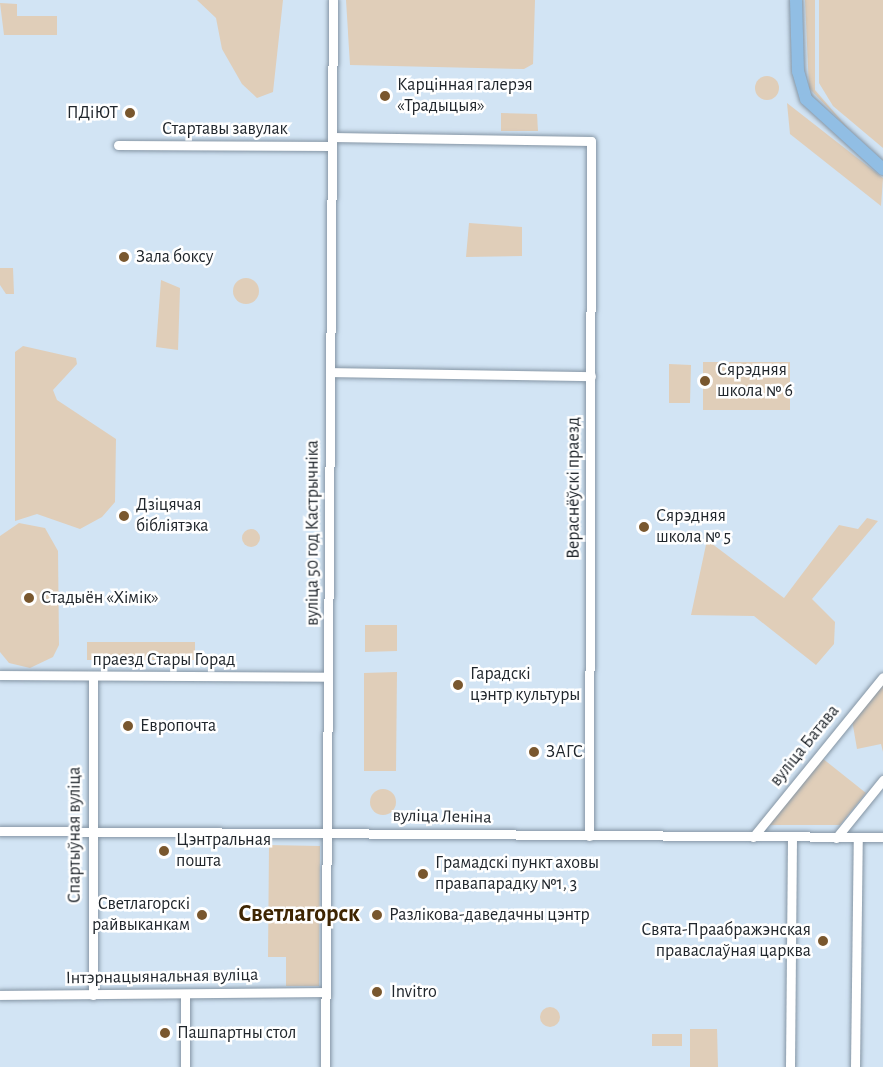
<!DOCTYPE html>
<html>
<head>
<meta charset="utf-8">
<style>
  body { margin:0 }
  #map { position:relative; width:883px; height:1067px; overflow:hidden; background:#d2e4f4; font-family:"Alegreya Sans",sans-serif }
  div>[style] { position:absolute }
  .green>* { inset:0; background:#e0ceb9 }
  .round { border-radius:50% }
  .roads { filter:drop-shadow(0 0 2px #8595a4) drop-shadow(0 0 2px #8595a4) }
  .minor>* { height:9px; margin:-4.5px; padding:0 4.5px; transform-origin:4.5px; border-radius:4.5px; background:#fff }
  .major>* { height:12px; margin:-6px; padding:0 6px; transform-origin:6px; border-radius:6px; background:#91bee4 }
  .dots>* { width:16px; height:16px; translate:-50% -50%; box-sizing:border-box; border:3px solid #fff; border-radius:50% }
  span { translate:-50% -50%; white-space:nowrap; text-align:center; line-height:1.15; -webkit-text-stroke:5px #fff; paint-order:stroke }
  .poi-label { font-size:18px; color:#20262c }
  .left { translate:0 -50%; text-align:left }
  .right { translate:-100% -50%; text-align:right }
  .street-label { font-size:18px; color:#20262c }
  .district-label { font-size:24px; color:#3e2502; font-weight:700 }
</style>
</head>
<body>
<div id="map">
  <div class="green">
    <i style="clip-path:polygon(197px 0,283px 0,273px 92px,257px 98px,242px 84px,222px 49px,216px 18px)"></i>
    <i style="clip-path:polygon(346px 0,535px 0,533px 64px,524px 69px,350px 65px)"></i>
    <i style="clip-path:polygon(805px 0,815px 0,815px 90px,853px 134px,809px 88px)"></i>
    <i style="clip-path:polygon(819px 0,883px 0,883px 148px,833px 106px,819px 83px)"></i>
    <i style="clip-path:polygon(0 3px,17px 4px,17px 16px,57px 16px,57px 35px,4px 35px)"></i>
    <i class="round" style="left:755px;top:76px;width:24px;height:24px"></i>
    <i style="clip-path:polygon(787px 103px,883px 178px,881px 206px,790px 134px)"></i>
    <i style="clip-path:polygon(501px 113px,537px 114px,538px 131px,501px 131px)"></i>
    <i style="clip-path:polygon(469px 223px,522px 227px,522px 256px,466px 257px)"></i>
    <i style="clip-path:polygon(0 268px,13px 268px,14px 294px,6px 294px,0 285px)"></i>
    <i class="round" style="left:233px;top:278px;width:26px;height:26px"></i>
    <i style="clip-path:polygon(161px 280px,180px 288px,178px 350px,156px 347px)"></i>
    <i style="clip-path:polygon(23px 346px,76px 358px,77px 364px,53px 390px,57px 400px,116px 439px,115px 502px,102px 517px,80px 529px,37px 514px,15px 521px,15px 352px)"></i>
    <i style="clip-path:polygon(703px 362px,790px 362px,790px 410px,703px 410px)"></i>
    <i style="clip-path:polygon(669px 364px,691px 365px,690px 403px,669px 403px)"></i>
    <i style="clip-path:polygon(867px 518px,878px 521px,812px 599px,835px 622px,834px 644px,816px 665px,754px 616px,691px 615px,707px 540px,784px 598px,839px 525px,858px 529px)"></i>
    <i style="clip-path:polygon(19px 523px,45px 528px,58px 551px,59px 645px,53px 657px,30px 668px,9px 663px,0 652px,0 536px)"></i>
    <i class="round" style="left:242px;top:529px;width:18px;height:18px"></i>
    <i style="clip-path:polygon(365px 625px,397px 625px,397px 651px,365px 652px)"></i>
    <i style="clip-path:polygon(87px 642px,195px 642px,195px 660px,87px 660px)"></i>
    <i style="clip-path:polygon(397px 672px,396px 771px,364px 771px,364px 673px)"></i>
    <i style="clip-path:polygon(883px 682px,883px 752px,881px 744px,857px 749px,852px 720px)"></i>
    <i style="clip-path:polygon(822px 758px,866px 793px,840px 825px,769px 825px)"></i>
    <i class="round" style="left:370px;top:789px;width:26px;height:26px"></i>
    <i style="clip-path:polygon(269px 845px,320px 846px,319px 986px,286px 986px,286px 957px,268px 957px)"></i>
    <i class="round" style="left:540px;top:1007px;width:20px;height:20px"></i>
    <i style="clip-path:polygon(690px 1029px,717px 1029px,718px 1067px,690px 1067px)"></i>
    <i style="clip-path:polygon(652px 1034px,682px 1034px,682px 1046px,652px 1046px)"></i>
  </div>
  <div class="roads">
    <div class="minor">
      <i style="left:332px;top:137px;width:259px;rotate:0.9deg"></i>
      <i style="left:591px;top:141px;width:695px;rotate:90.16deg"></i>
      <i style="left:118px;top:145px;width:214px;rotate:0.3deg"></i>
      <i style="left:330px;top:372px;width:261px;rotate:0.9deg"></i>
      <i style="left:0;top:675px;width:328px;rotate:0.3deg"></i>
      <i style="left:0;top:831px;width:883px;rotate:0.39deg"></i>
      <i style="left:753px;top:837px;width:206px;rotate:-50.9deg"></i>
      <i style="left:836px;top:838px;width:75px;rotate:-51deg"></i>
      <i style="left:0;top:995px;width:325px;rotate:-0.5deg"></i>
      <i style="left:93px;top:995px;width:319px;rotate:-90deg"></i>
      <i style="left:185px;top:1067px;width:73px;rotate:-90deg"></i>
      <i style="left:325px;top:1067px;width:1067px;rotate:-89.57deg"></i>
      <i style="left:790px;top:1067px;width:230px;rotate:-89.5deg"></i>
      <i style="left:855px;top:1067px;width:230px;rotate:-89.3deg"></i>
    </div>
    <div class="major">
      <i style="left:796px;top:0;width:71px;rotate:88.4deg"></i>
      <i style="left:798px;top:71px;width:29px;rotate:74deg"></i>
      <i style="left:806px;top:99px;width:104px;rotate:42.3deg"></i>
    </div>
  </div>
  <div class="dots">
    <i style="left:385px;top:96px;background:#79572e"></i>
    <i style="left:130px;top:113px;background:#79572e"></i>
    <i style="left:124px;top:257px;background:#79572e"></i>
    <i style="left:705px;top:381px;background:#79572e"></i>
    <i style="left:124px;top:516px;background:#79572e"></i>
    <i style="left:644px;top:527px;background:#79572e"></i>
    <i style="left:29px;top:598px;background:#79572e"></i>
    <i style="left:458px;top:685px;background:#79572e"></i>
    <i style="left:128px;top:726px;background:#79572e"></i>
    <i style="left:534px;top:752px;background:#79572e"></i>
    <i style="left:164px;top:851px;background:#79572e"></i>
    <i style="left:423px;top:874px;background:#79572e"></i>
    <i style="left:202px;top:915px;background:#79572e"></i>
    <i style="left:377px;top:915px;background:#79572e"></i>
    <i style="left:823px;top:941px;background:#79572e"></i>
    <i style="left:377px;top:992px;background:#79572e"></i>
    <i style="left:165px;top:1033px;background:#79572e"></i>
  </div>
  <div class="poi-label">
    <span class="left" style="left:397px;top:96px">Карцінная галерэя<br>«Традыцыя»</span>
    <span class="right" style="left:118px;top:113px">ПДіЮТ</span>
    <span class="left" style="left:136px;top:257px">Зала боксу</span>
    <span class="left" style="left:717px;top:381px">Сярэдняя<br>школа № 6</span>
    <span class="left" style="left:136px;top:516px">Дзіцячая<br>бібліятэка</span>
    <span class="left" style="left:656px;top:527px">Сярэдняя<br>школа № 5</span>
    <span class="left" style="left:41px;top:598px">Стадыён «Хімік»</span>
    <span class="left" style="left:470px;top:685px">Гарадскі<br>цэнтр культуры</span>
    <span class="left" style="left:140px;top:726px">Европочта</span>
    <span class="left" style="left:546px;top:752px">ЗАГС</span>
    <span class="left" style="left:176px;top:851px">Цэнтральная<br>пошта</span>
    <span class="left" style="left:435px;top:874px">Грамадскі пункт аховы<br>правапарадку №1, 3</span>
    <span class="right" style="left:190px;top:915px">Светлагорскі<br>райвыканкам</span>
    <span class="left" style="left:389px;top:915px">Разлікова-даведачны цэнтр</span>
    <span class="right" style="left:811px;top:941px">Свята-Праабражэнская<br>праваслаўная царква</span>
    <span class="left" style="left:391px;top:992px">Invitro</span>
    <span class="left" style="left:177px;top:1033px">Пашпартны стол</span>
  </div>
  <div class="street-label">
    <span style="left:225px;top:129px">Стартавы завулак</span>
    <span style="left:574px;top:488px;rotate:-90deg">Вераснёўскі праезд</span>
    <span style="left:313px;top:533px;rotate:-90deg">вуліца 50 год Кастрычніка</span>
    <span style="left:164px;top:660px">праезд Стары Горад</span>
    <span style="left:805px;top:746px;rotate:-51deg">вуліца Батава</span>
    <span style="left:442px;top:817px;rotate:1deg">вуліца Леніна</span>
    <span style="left:75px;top:835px;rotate:-90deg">Спартыўная вуліца</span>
    <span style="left:162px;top:977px;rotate:-1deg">Інтэрнацыянальная вуліца</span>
  </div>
  <div class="district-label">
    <span style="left:299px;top:915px">Светлагорск</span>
  </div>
</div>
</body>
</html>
